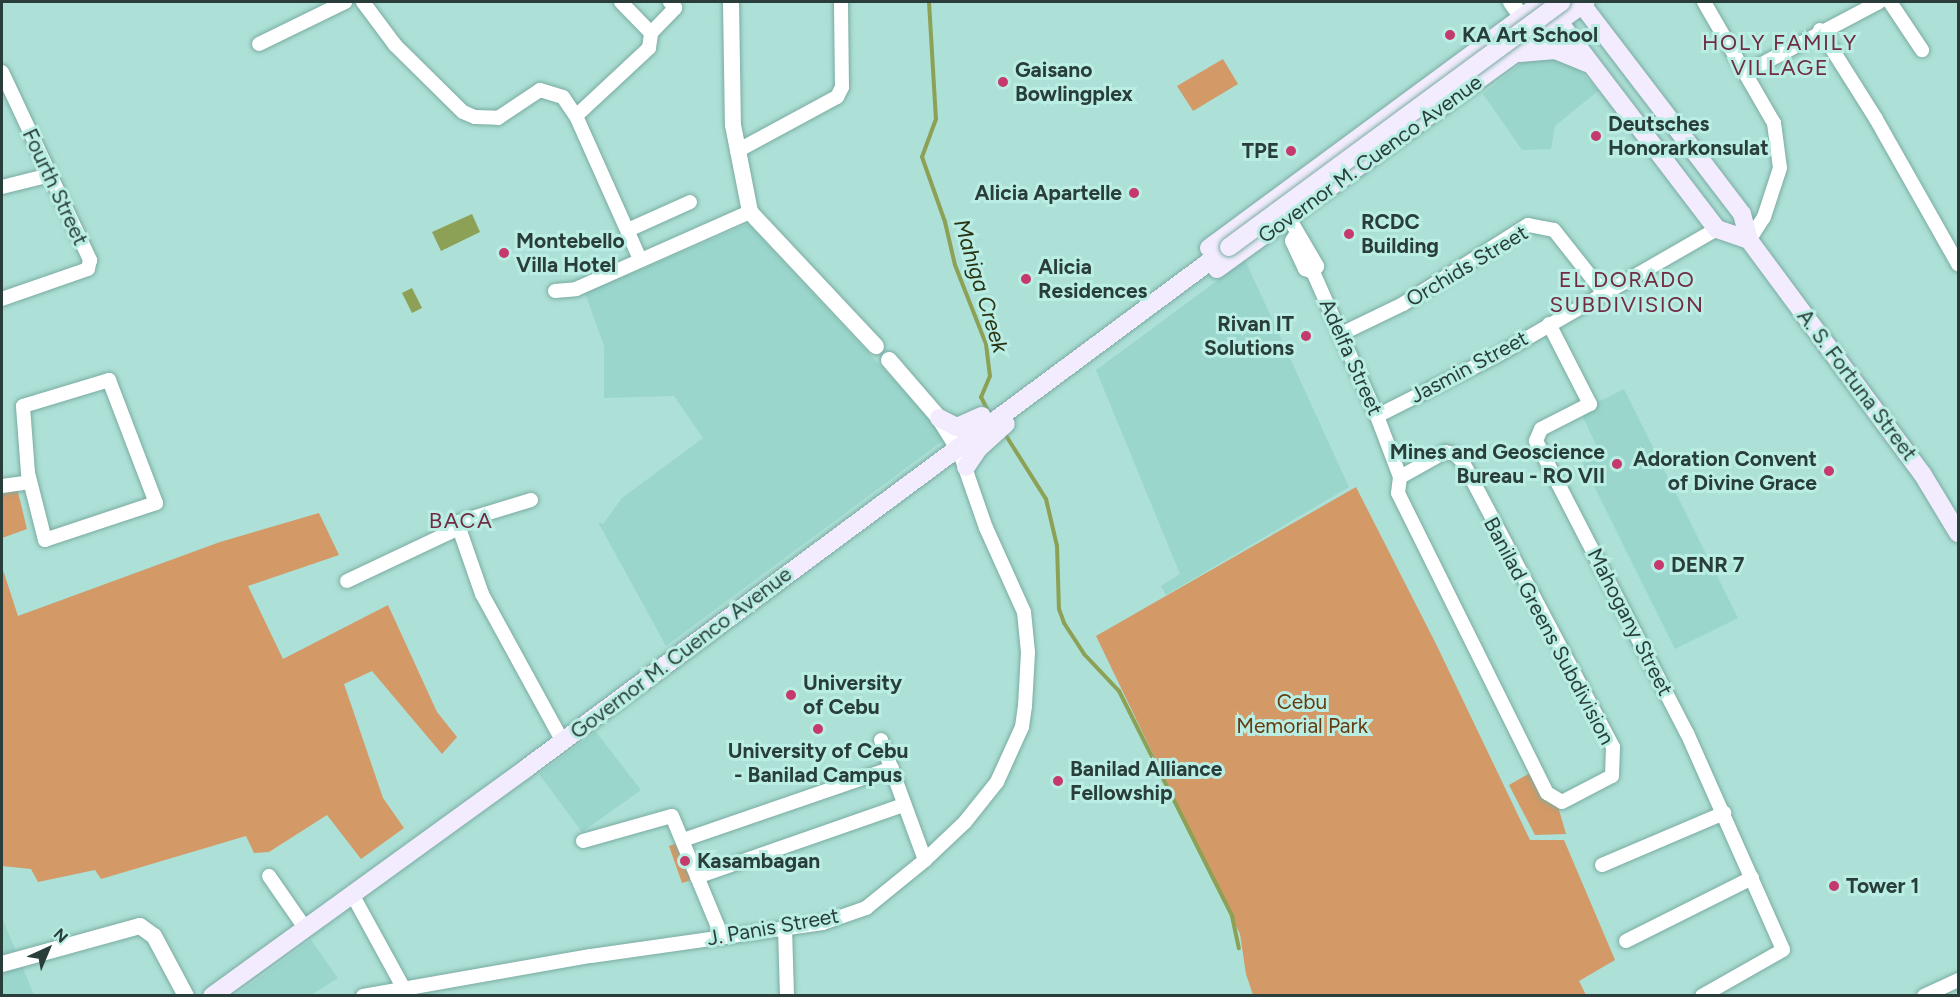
<!DOCTYPE html>
<html>
<head>
<meta charset="utf-8">
<style>
  body { margin:0 }
  #map { position:relative; width:1960px; height:997px; overflow:hidden; background:#ade0d6; font-family:Figtree,sans-serif }
  div>[style] { position:absolute }
  .built>* { inset:0; background:#9ad6cb }
  .green>* { inset:0; background:#d39966 }
  .water>* { inset:0; background:#8ca155 }
  .stream>* { height:4px; margin:-2px; padding:0 2px; transform-origin:2px; border-radius:2px; background:#8ca155 }
  .roads { filter:drop-shadow(0 0 2px #7aaba2) drop-shadow(0 0 2px #7aaba2) }
  .minor>* { height:14px; margin:-7px; padding:0 7px; transform-origin:7px; border-radius:7px; background:#fff }
  .tertiary>* { height:16px; margin:-8px; padding:0 8px; transform-origin:8px; border-radius:8px; background:#fff }
  .secondary>* { height:18px; margin:-9px; padding:0 9px; transform-origin:9px; border-radius:9px; background:#f3ecfe }
  .bridges { filter:drop-shadow(0 0 2px #7aaba2) drop-shadow(0 0 2px #7aaba2) }
  .secondary-bridge>* { height:18px; margin:-9px; padding:0 9px; transform-origin:9px; border-radius:9px; background:#f3ecfe }
  .dots>* { width:16px; height:16px; translate:-50% -50%; box-sizing:border-box; border:3px solid #baede3; border-radius:50% }
  span { translate:-50% -50%; white-space:nowrap; text-align:center; line-height:1.15; -webkit-text-stroke:6px #baede3; paint-order:stroke }
  .poi-label { font-size:21px; color:#293e3a; font-weight:700 }
  .left { translate:0 -50%; text-align:left }
  .right { translate:-100% -50%; text-align:right }
  .street-label { font-size:21px; color:#293e3a }
  .park-label { font-size:21px; color:#653c10 }
  .neighbourhood-label { font-size:22px; color:#712c43; letter-spacing:1.5px }
  .water-label { font-size:22px; color:#2a3312; font-style:italic }
  .frame { position:absolute; inset:0; border:3px solid #293e3a; pointer-events:none }
  .north { position:absolute; left:18px; top:919px; width:60px; height:60px; -webkit-text-stroke:4px #baede3; paint-order:stroke; rotate:44deg; font-size:16px; font-weight:700; line-height:24px; text-align:center; color:#293e3a }
  .north::after { content:''; display:block; margin:auto; width:21px; height:27px; background:#293e3a; clip-path:polygon(50% 0,100% 100%,50% 72%,0 100%) }
</style>
</head>
<body>
<div id="map">
  <div class="built">
    <i style="clip-path:polygon(1528px 58px,1571px 61px,1598px 91px,1555px 126px,1551px 149px,1522px 150px,1483px 94px)"></i>
    <i style="clip-path:polygon(748px 224px,933px 422px,945px 439px,666px 646px,598px 522px,603px 524px,622px 498px,703px 438px,674px 396px,604px 398px,604px 346px,585px 293px)"></i>
    <i style="clip-path:polygon(1245px 260px,1349px 487px,1166px 595px,1161px 586px,1180px 574px,1096px 370px)"></i>
    <i style="clip-path:polygon(1624px 389px,1738px 618px,1675px 649px,1582px 462px,1600px 453px,1580px 411px)"></i>
    <i style="clip-path:polygon(596px 732px,641px 790px,582px 832px,539px 774px)"></i>
    <i style="clip-path:polygon(2px 918px,27px 978px,34px 995px,2px 995px)"></i>
    <i style="clip-path:polygon(311px 940px,338px 978px,311px 995px,236px 995px)"></i>
  </div>
  <div class="green">
    <i style="clip-path:polygon(1223px 59px,1238px 84px,1193px 111px,1177px 86px)"></i>
    <i style="clip-path:polygon(1356px 487px,1436px 644px,1530px 840px,1564px 840px,1615px 960px,1579px 981px,1586px 995px,1253px 995px,1246px 974px,1240px 934px,1096px 636px)"></i>
    <i style="clip-path:polygon(17px 488px,27px 529px,2px 538px,2px 492px)"></i>
    <i style="clip-path:polygon(319px 513px,339px 555px,248px 586px,283px 659px,388px 605px,437px 712px,457px 737px,442px 754px,372px 671px,344px 684px,383px 798px,404px 828px,361px 859px,327px 815px,269px 852px,254px 853px,246px 836px,101px 879px,95px 870px,38px 882px,31px 869px,2px 866px,2px 567px,18px 616px,220px 542px)"></i>
    <i style="clip-path:polygon(1530px 773px,1557px 803px,1566px 834px,1535px 835px,1509px 785px)"></i>
    <i style="clip-path:polygon(688px 839px,701px 877px,682px 883px,669px 846px)"></i>
  </div>
  <div class="water">
    <i style="clip-path:polygon(472px 214px,480px 232px,441px 251px,432px 232px)"></i>
    <i style="clip-path:polygon(412px 288px,422px 308px,412px 313px,402px 293px)"></i>
  </div>
  <div class="stream">
    <i style="left:929px;top:2px;width:117px;rotate:86.6deg"></i>
    <i style="left:936px;top:119px;width:40px;rotate:110.2deg"></i>
    <i style="left:922px;top:157px;width:69px;rotate:70.5deg"></i>
    <i style="left:945px;top:222px;width:44px;rotate:76.9deg"></i>
    <i style="left:955px;top:265px;width:85px;rotate:68.6deg"></i>
    <i style="left:986px;top:344px;width:32px;rotate:83deg"></i>
    <i style="left:990px;top:376px;width:23px;rotate:113deg"></i>
    <i style="left:981px;top:397px;width:16px;rotate:63deg"></i>
    <i style="left:1005px;top:434px;width:77px;rotate:57.8deg"></i>
    <i style="left:1046px;top:499px;width:48px;rotate:76.8deg"></i>
    <i style="left:1057px;top:546px;width:63px;rotate:88.2deg"></i>
    <i style="left:1059px;top:609px;width:15px;rotate:70deg"></i>
    <i style="left:1064px;top:623px;width:37px;rotate:57deg"></i>
    <i style="left:1084px;top:654px;width:51px;rotate:46.6deg"></i>
    <i style="left:1119px;top:691px;width:252px;rotate:63.3deg"></i>
    <i style="left:1232px;top:916px;width:33px;rotate:78deg"></i>
  </div>
  <div class="roads">
    <div class="minor">
      <i style="left:363px;top:2px;width:54px;rotate:53.3deg"></i>
      <i style="left:395px;top:45px;width:95px;rotate:44.6deg"></i>
      <i style="left:463px;top:112px;width:13px;rotate:23deg"></i>
      <i style="left:475px;top:117px;width:23px;rotate:2deg"></i>
      <i style="left:498px;top:118px;width:50px;rotate:-33.7deg"></i>
      <i style="left:540px;top:90px;width:24px;rotate:17deg"></i>
      <i style="left:563px;top:97px;width:23px;rotate:56deg"></i>
      <i style="left:576px;top:116px;width:157px;rotate:65.9deg"></i>
      <i style="left:1704px;top:2px;width:140px;rotate:60deg"></i>
      <i style="left:1774px;top:123px;width:45px;rotate:82.4deg"></i>
      <i style="left:1780px;top:168px;width:52px;rotate:108.1deg"></i>
      <i style="left:1764px;top:217px;width:27px;rotate:123deg"></i>
      <i style="left:1890px;top:2px;width:58px;rotate:56.3deg"></i>
      <i style="left:1820px;top:30px;width:105px;rotate:57.8deg"></i>
      <i style="left:1876px;top:119px;width:167px;rotate:60.5deg"></i>
      <i style="left:651px;top:33px;width:35px;rotate:-46deg"></i>
      <i style="left:675px;top:8px;width:8px;rotate:-130deg"></i>
      <i style="left:259px;top:44px;width:96px;rotate:-26deg"></i>
      <i style="left:2px;top:72px;width:208px;rotate:64.9deg"></i>
      <i style="left:90px;top:260px;width:9px;rotate:103deg"></i>
      <i style="left:88px;top:269px;width:91px;rotate:160.8deg"></i>
      <i style="left:1745px;top:73px;width:152px;rotate:-27.9deg"></i>
      <i style="left:576px;top:116px;width:100px;rotate:-43deg"></i>
      <i style="left:649px;top:48px;width:15px;rotate:-82deg"></i>
      <i style="left:651px;top:33px;width:43px;rotate:-134.1deg"></i>
      <i style="left:737px;top:151px;width:114px;rotate:-28.4deg"></i>
      <i style="left:837px;top:97px;width:11px;rotate:-63deg"></i>
      <i style="left:842px;top:87px;width:85px;rotate:-90.7deg"></i>
      <i style="left:2px;top:187px;width:49px;rotate:-14deg"></i>
      <i style="left:1289px;top:218px;width:56px;rotate:59.7deg"></i>
      <i style="left:1317px;top:266px;width:7px;rotate:124deg"></i>
      <i style="left:1313px;top:272px;width:158px;rotate:66deg"></i>
      <i style="left:1377px;top:416px;width:65px;rotate:69.3deg"></i>
      <i style="left:1400px;top:477px;width:16px;rotate:97deg"></i>
      <i style="left:1398px;top:493px;width:335px;rotate:63.6deg"></i>
      <i style="left:1547px;top:793px;width:17px;rotate:31deg"></i>
      <i style="left:1562px;top:802px;width:56px;rotate:-27.5deg"></i>
      <i style="left:1612px;top:776px;width:29px;rotate:-88deg"></i>
      <i style="left:1613px;top:747px;width:323px;rotate:-117.8deg"></i>
      <i style="left:1462px;top:461px;width:10px;rotate:-135deg"></i>
      <i style="left:1455px;top:454px;width:10px;rotate:-169deg"></i>
      <i style="left:1445px;top:452px;width:51px;rotate:150.9deg"></i>
      <i style="left:628px;top:230px;width:68px;rotate:-24.3deg"></i>
      <i style="left:1296px;top:234px;width:8px;rotate:120deg"></i>
      <i style="left:1292px;top:241px;width:31px;rotate:65deg"></i>
      <i style="left:1305px;top:269px;width:9px;rotate:21deg"></i>
      <i style="left:555px;top:291px;width:21px;rotate:-5deg"></i>
      <i style="left:576px;top:289px;width:190px;rotate:-23.9deg"></i>
      <i style="left:1549px;top:324px;width:90px;rotate:62.9deg"></i>
      <i style="left:1590px;top:404px;width:55px;rotate:153deg"></i>
      <i style="left:1541px;top:429px;width:13px;rotate:113deg"></i>
      <i style="left:1536px;top:441px;width:329px;rotate:62.7deg"></i>
      <i style="left:1687px;top:733px;width:237px;rotate:66.1deg"></i>
      <i style="left:1783px;top:950px;width:93px;rotate:150.4deg"></i>
      <i style="left:1341px;top:334px;width:69px;rotate:-25.8deg"></i>
      <i style="left:1403px;top:304px;width:148px;rotate:-32.3deg"></i>
      <i style="left:1528px;top:225px;width:26px;rotate:11deg"></i>
      <i style="left:1554px;top:230px;width:79px;rotate:51.7deg"></i>
      <i style="left:109px;top:380px;width:132px;rotate:69.1deg"></i>
      <i style="left:156px;top:503px;width:117px;rotate:161.6deg"></i>
      <i style="left:45px;top:540px;width:69px;rotate:-104.2deg"></i>
      <i style="left:28px;top:473px;width:67px;rotate:-94.3deg"></i>
      <i style="left:23px;top:406px;width:90px;rotate:-16.8deg"></i>
      <i style="left:1377px;top:416px;width:133px;rotate:-26.8deg"></i>
      <i style="left:1496px;top:356px;width:255px;rotate:-29.9deg"></i>
      <i style="left:2px;top:486px;width:28px;rotate:-8deg"></i>
      <i style="left:531px;top:500px;width:75px;rotate:163deg"></i>
      <i style="left:459px;top:522px;width:6px;rotate:90deg"></i>
      <i style="left:459px;top:528px;width:70px;rotate:70.8deg"></i>
      <i style="left:482px;top:594px;width:169px;rotate:61.3deg"></i>
      <i style="left:347px;top:581px;width:124px;rotate:-25.3deg"></i>
      <i style="left:881px;top:740px;width:128px;rotate:69.9deg"></i>
      <i style="left:683px;top:840px;width:221px;rotate:-19deg"></i>
      <i style="left:583px;top:841px;width:92px;rotate:-15.7deg"></i>
      <i style="left:672px;top:816px;width:131px;rotate:67.5deg"></i>
      <i style="left:1602px;top:865px;width:133px;rotate:-23.1deg"></i>
      <i style="left:269px;top:876px;width:63px;rotate:55.3deg"></i>
      <i style="left:697px;top:877px;width:219px;rotate:-19.2deg"></i>
      <i style="left:352px;top:894px;width:106px;rotate:61.3deg"></i>
      <i style="left:785px;top:928px;width:68px;rotate:88.3deg"></i>
      <i style="left:1626px;top:941px;width:141px;rotate:-26.6deg"></i>
      <i style="left:363px;top:996px;width:231px;rotate:-10deg"></i>
      <i style="left:591px;top:956px;width:234px;rotate:-8.1deg"></i>
      <i style="left:823px;top:923px;width:46px;rotate:-19.2deg"></i>
      <i style="left:866px;top:908px;width:76px;rotate:-39.1deg"></i>
      <i style="left:925px;top:860px;width:55px;rotate:-43.5deg"></i>
      <i style="left:965px;top:822px;width:51px;rotate:-51.3deg"></i>
      <i style="left:997px;top:782px;width:60px;rotate:-65.6deg"></i>
      <i style="left:1022px;top:727px;width:21px;rotate:-82deg"></i>
      <i style="left:1025px;top:706px;width:54px;rotate:-86.8deg"></i>
      <i style="left:1028px;top:652px;width:40px;rotate:-95.7deg"></i>
      <i style="left:1024px;top:612px;width:92px;rotate:-114.3deg"></i>
      <i style="left:986px;top:528px;width:73px;rotate:-109.2deg"></i>
      <i style="left:1924px;top:996px;width:38px;rotate:-25deg"></i>
    </div>
    <div class="tertiary">
      <i style="left:731px;top:2px;width:123px;rotate:89.1deg"></i>
      <i style="left:733px;top:125px;width:89px;rotate:78.9deg"></i>
      <i style="left:750px;top:212px;width:184px;rotate:46.8deg"></i>
      <i style="left:1511px;top:2px;width:32px;rotate:55deg"></i>
      <i style="left:889px;top:360px;width:77px;rotate:49.2deg"></i>
      <i style="left:939px;top:418px;width:34px;rotate:58deg"></i>
      <i style="left:2px;top:964px;width:143px;rotate:-15.4deg"></i>
      <i style="left:140px;top:926px;width:17px;rotate:36deg"></i>
      <i style="left:154px;top:936px;width:68px;rotate:61.9deg"></i>
    </div>
    <div class="secondary">
      <i style="left:1580px;top:2px;width:267px;rotate:52.6deg"></i>
      <i style="left:1742px;top:214px;width:27px;rotate:75deg"></i>
      <i style="left:1749px;top:240px;width:292px;rotate:53.5deg"></i>
      <i style="left:1923px;top:475px;width:68px;rotate:58.9deg"></i>
      <i style="left:1553px;top:14px;width:270px;rotate:52.7deg"></i>
      <i style="left:1717px;top:229px;width:34px;rotate:19deg"></i>
      <i style="left:1520px;top:53px;width:35px;rotate:-5deg"></i>
      <i style="left:1555px;top:50px;width:35px;rotate:22deg"></i>
      <i style="left:1209px;top:248px;width:415px;rotate:-36.4deg"></i>
      <i style="left:1217px;top:269px;width:455px;rotate:-35.9deg"></i>
      <i style="left:939px;top:418px;width:20px;rotate:27deg"></i>
      <i style="left:957px;top:427px;width:27px;rotate:-24deg"></i>
      <i style="left:966px;top:467px;width:23px;rotate:-56deg"></i>
      <i style="left:979px;top:448px;width:36px;rotate:-42deg"></i>
      <i style="left:212px;top:996px;width:390px;rotate:-35.9deg"></i>
      <i style="left:528px;top:767px;width:873px;rotate:-36.57deg"></i>
    </div>
  </div>
  <div class="bridges">
    <div class="secondary-bridge">
      <i style="left:1229px;top:247px;width:413px;rotate:-36.4deg"></i>
    </div>
  </div>
  <div class="dots">
    <i style="left:1450px;top:35px;background:#c5396d"></i>
    <i style="left:1003px;top:82px;background:#c5396d"></i>
    <i style="left:1596px;top:136px;background:#c5396d"></i>
    <i style="left:1291px;top:151px;background:#c5396d"></i>
    <i style="left:1134px;top:193px;background:#c5396d"></i>
    <i style="left:1349px;top:234px;background:#c5396d"></i>
    <i style="left:504px;top:253px;background:#c5396d"></i>
    <i style="left:1026px;top:279px;background:#c5396d"></i>
    <i style="left:1306px;top:336px;background:#c5396d"></i>
    <i style="left:1617px;top:464px;background:#c5396d"></i>
    <i style="left:1829px;top:471px;background:#c5396d"></i>
    <i style="left:1659px;top:565px;background:#c5396d"></i>
    <i style="left:791px;top:695px;background:#c5396d"></i>
    <i style="left:818px;top:729px;background:#c5396d"></i>
    <i style="left:1058px;top:781px;background:#c5396d"></i>
    <i style="left:685px;top:861px;background:#c5396d"></i>
    <i style="left:1834px;top:886px;background:#c5396d"></i>
  </div>
  <div class="poi-label">
    <span class="left" style="left:1462px;top:35px">KA Art School</span>
    <span class="left" style="left:1015px;top:82px">Gaisano<br>Bowlingplex</span>
    <span class="left" style="left:1608px;top:136px">Deutsches<br>Honorarkonsulat</span>
    <span class="right" style="left:1279px;top:151px">TPE</span>
    <span class="right" style="left:1122px;top:193px">Alicia Apartelle</span>
    <span class="left" style="left:1361px;top:234px">RCDC<br>Building</span>
    <span class="left" style="left:516px;top:253px">Montebello<br>Villa Hotel</span>
    <span class="left" style="left:1038px;top:279px">Alicia<br>Residences</span>
    <span class="right" style="left:1294px;top:336px">Rivan IT<br>Solutions</span>
    <span class="right" style="left:1605px;top:464px">Mines and Geoscience<br>Bureau - RO VII</span>
    <span class="right" style="left:1817px;top:471px">Adoration Convent<br>of Divine Grace</span>
    <span class="left" style="left:1671px;top:565px">DENR 7</span>
    <span class="left" style="left:803px;top:695px">University<br>of Cebu</span>
    <span style="left:818px;top:763px">University of Cebu<br>- Banilad Campus</span>
    <span class="left" style="left:1070px;top:781px">Banilad Alliance<br>Fellowship</span>
    <span class="left" style="left:697px;top:861px">Kasambagan</span>
    <span class="left" style="left:1846px;top:886px">Tower 1</span>
  </div>
  <div class="street-label">
    <span style="left:1370px;top:159px;rotate:-36deg">Governor M. Cuenco Avenue</span>
    <span style="left:55px;top:187px;rotate:65deg">Fourth Street</span>
    <span style="left:1467px;top:266px;rotate:-31deg">Orchids Street</span>
    <span style="left:1351px;top:357px;rotate:66deg">Adelfa Street</span>
    <span style="left:1469px;top:367px;rotate:-28deg">Jasmin Street</span>
    <span style="left:1857px;top:385px;rotate:53deg">A. S. Fortuna Street</span>
    <span style="left:1630px;top:622px;rotate:63deg">Mahogany Street</span>
    <span style="left:1549px;top:631px;rotate:62deg">Banilad Greens Subdivision</span>
    <span style="left:681px;top:653px;rotate:-37deg">Governor M. Cuenco Avenue</span>
    <span style="left:773px;top:927px;rotate:-10deg">J. Panis Street</span>
  </div>
  <div class="park-label">
    <span style="left:1302px;top:714px">Cebu<br>Memorial Park</span>
  </div>
  <div class="neighbourhood-label">
    <span style="left:1780px;top:55px">HOLY FAMILY<br>VILLAGE</span>
    <span style="left:1627px;top:292px">EL DORADO<br>SUBDIVISION</span>
    <span style="left:461px;top:521px">BACA</span>
  </div>
  <div class="water-label">
    <span style="left:981px;top:286px;rotate:73deg">Mahiga Creek</span>
  </div>
  <div class="frame"></div>
  <div class="north">N</div>
</div>
</body>
</html>
